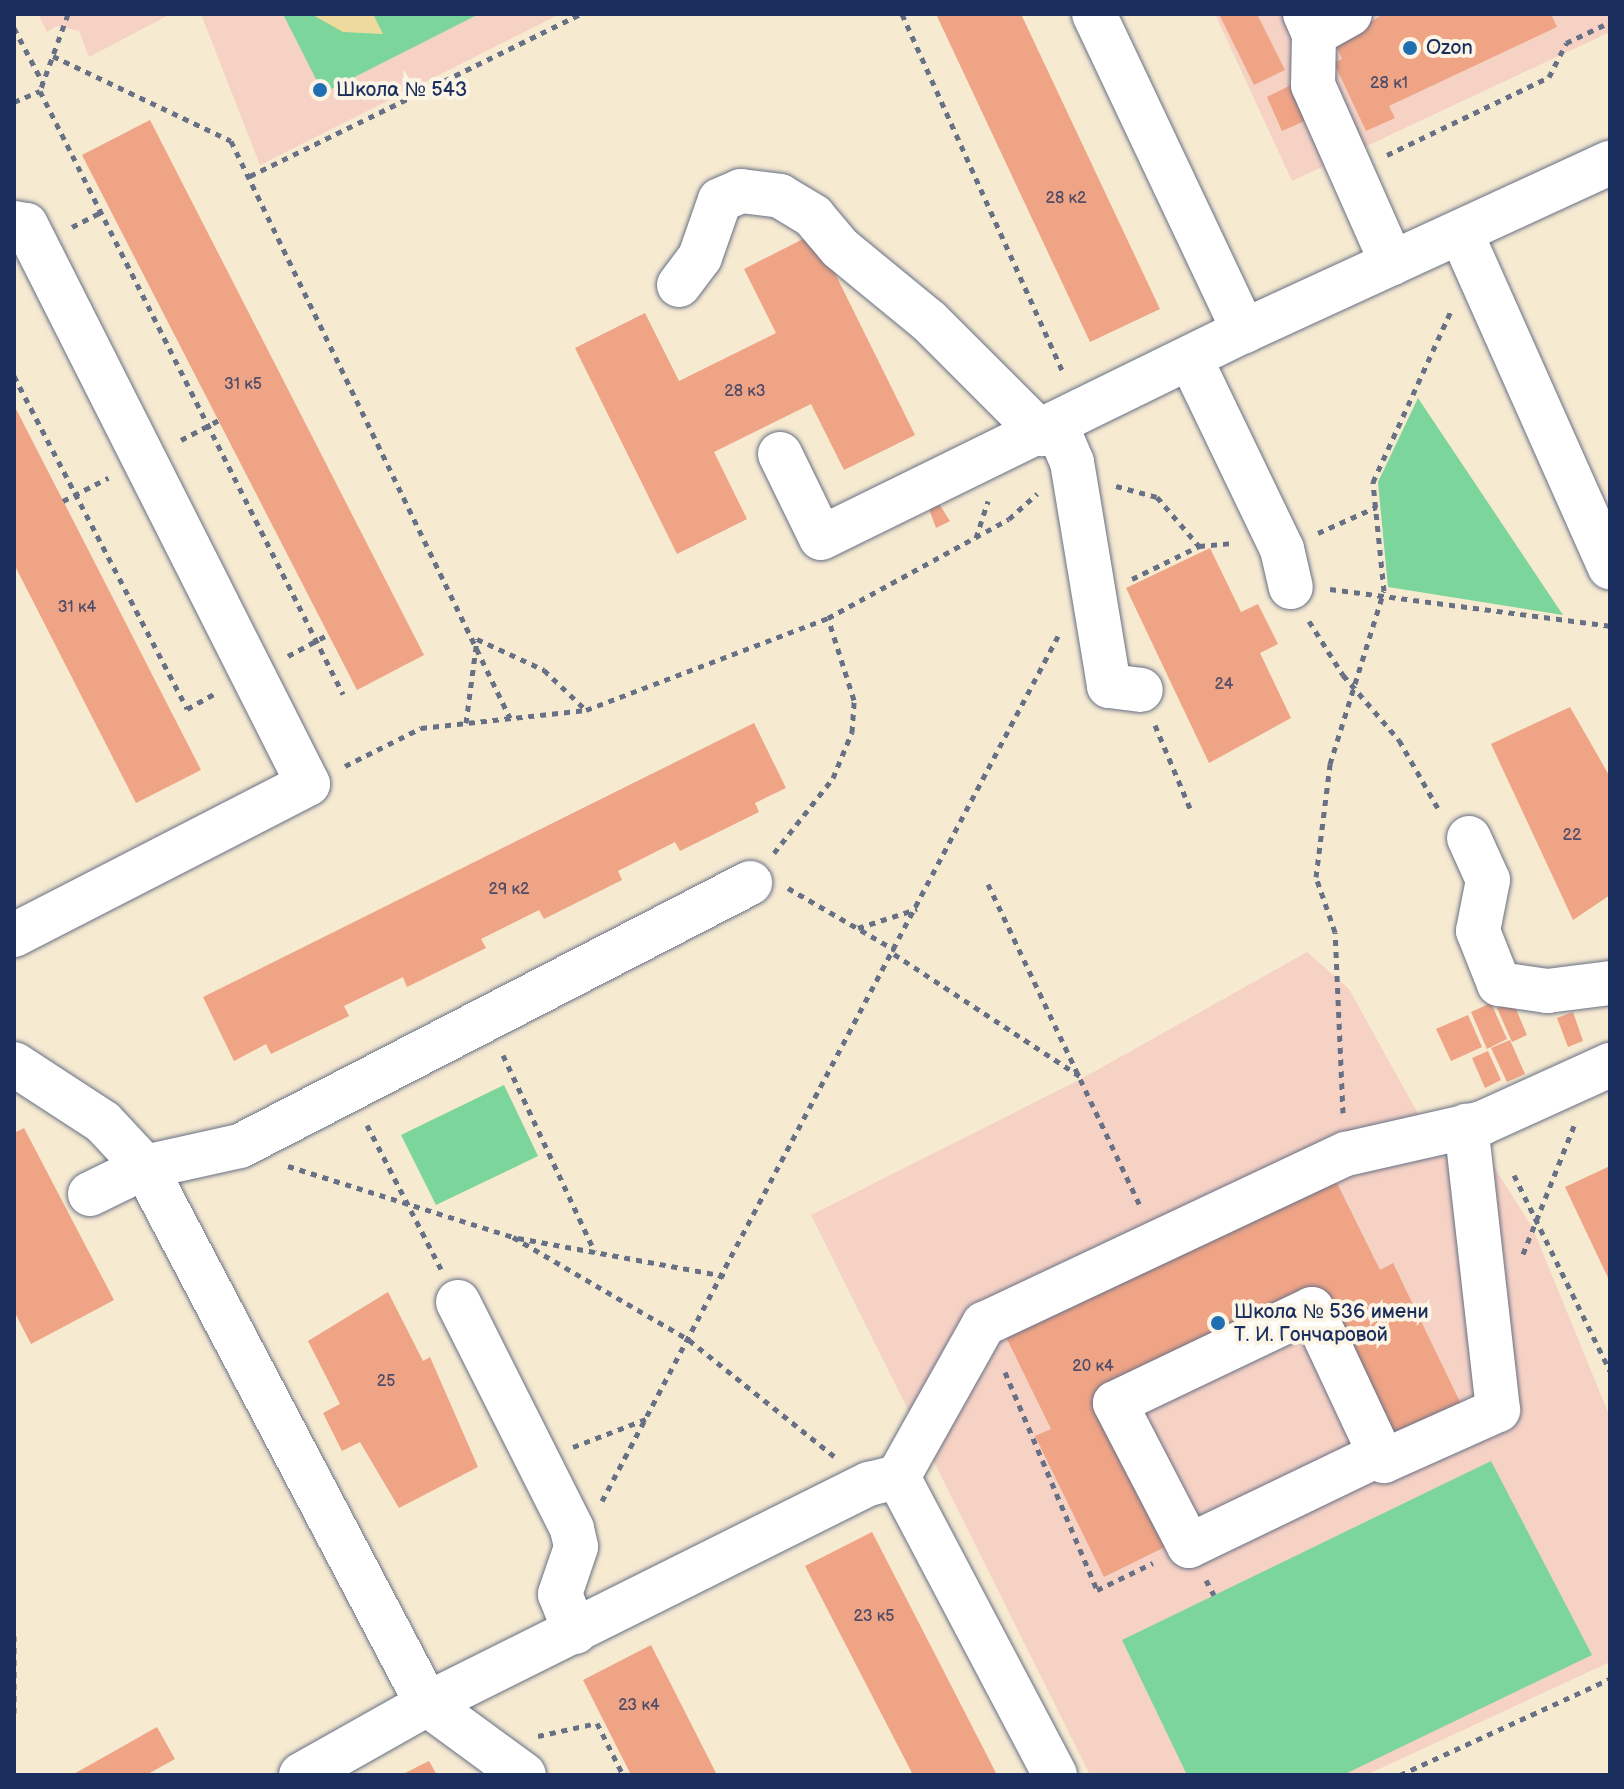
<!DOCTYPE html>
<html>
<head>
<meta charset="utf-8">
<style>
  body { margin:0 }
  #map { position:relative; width:1624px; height:1789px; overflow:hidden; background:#f6ead1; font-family:"Balsamiq Sans",sans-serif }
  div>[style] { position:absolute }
  .built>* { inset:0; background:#f6d2c5 }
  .green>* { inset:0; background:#7cd59a }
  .sand>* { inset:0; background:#eeda9e }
  .building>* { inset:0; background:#efa486 }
  .path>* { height:5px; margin-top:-2.5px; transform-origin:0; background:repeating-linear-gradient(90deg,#687086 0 6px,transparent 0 12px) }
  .roads { filter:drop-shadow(0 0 2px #687086) drop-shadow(0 0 2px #687086) }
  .minor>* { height:44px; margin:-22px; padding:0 22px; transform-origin:22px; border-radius:22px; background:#fff }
  .dots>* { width:22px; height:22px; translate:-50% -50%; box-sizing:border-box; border:4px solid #fcf5e5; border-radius:50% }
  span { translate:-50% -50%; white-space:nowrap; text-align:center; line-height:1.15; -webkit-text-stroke:8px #fcf5e5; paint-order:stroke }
  .number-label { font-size:16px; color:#504c68 }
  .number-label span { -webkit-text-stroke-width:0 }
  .poi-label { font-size:20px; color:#1b2f5e }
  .left { translate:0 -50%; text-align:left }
  .frame { position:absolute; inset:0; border:16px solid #1b2f5e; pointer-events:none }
</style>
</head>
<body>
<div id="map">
  <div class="built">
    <i style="clip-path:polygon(38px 14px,171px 14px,89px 57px,79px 31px,57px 26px,47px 32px)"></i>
    <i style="clip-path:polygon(201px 14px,560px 14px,260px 165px)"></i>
    <i style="clip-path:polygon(1215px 14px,1610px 14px,1610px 32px,1292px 181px)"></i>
    <i style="clip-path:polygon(1307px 952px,1349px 989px,1442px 1157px,1491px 1162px,1533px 1229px,1610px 1417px,1610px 1662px,1366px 1775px,1090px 1775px,811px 1215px,1083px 1078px)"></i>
  </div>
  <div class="green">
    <i style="clip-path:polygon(283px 14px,479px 14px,323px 93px)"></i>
    <i style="clip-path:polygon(1418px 398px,1563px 615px,1388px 587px,1378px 482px)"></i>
    <i style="clip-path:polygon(504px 1085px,538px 1156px,436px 1205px,401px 1135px)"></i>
    <i style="clip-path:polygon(1491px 1461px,1592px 1655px,1343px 1775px,1187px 1775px,1122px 1640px)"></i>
  </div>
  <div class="sand">
    <i style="clip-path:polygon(311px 14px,373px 14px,383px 34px,343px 32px)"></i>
  </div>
  <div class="building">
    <i style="clip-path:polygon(936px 14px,1021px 14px,1160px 309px,1090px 342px)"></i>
    <i style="clip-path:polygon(1219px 14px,1257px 14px,1285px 70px,1254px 85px)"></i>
    <i style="clip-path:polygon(1383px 14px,1551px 14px,1557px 27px,1389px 106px,1395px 118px,1366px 131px,1334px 63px,1342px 59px,1336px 45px)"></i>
    <i style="clip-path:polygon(1293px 84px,1309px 119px,1282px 131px,1267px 97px)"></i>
    <i style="clip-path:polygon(150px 120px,424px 655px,357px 690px,82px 155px)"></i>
    <i style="clip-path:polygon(815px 233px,915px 435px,844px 470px,811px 404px,714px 452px,747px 519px,677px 554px,575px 348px,645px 313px,679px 381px,776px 333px,744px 269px)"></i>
    <i style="clip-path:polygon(14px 405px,201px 770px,136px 803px,14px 564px)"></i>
    <i style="clip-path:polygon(934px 496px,950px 521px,936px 528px,926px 501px)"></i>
    <i style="clip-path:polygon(1210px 548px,1241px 612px,1258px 604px,1278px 644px,1260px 653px,1291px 718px,1209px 763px,1126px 588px)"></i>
    <i style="clip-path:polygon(1570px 707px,1610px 777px,1610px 895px,1573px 920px,1491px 744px)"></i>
    <i style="clip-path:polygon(754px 723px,786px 788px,755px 803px,759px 812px,680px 851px,675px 842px,618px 871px,622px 880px,544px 919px,539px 910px,481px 939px,486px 948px,407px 987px,403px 977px,344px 1006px,349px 1016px,271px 1054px,266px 1044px,234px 1061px,203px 997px)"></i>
    <i style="clip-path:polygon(1513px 1002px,1527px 1035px,1512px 1042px,1497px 1008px)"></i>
    <i style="clip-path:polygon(1491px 1003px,1507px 1039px,1487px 1049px,1471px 1012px)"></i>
    <i style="clip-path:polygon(1573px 1012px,1583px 1041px,1568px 1047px,1557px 1018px)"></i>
    <i style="clip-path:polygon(1468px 1015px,1482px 1047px,1451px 1061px,1436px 1029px)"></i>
    <i style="clip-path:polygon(1510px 1040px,1525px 1074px,1507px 1082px,1491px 1048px)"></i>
    <i style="clip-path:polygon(1488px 1051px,1501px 1080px,1485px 1088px,1472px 1058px)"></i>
    <i style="clip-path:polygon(24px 1128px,114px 1300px,31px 1344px,14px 1311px,14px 1133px)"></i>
    <i style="clip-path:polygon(1610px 1166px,1610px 1282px,1565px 1187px)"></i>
    <i style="clip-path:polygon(1334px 1177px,1380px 1270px,1393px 1263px,1461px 1404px,1391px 1439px,1321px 1292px,1101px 1399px,1171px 1544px,1104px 1577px,1035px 1436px,1051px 1429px,1005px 1335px)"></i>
    <i style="clip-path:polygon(388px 1292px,423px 1361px,430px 1357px,478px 1467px,399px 1508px,360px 1442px,342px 1451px,323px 1413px,340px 1404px,308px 1341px)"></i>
    <i style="clip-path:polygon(872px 1532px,938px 1660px,997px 1775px,913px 1775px,805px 1566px)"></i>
    <i style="clip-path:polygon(651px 1645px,717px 1775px,631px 1775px,583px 1680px)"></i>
    <i style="clip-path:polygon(157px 1727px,175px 1759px,146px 1775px,72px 1775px)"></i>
    <i style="clip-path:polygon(429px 1761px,437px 1775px,401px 1775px)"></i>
  </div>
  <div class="path">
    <i style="left:68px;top:14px;width:82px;rotate:110deg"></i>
    <i style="left:40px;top:91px;width:675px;rotate:63.32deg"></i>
    <i style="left:902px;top:14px;width:395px;rotate:65.8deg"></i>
    <i style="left:14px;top:28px;width:62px;rotate:62.2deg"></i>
    <i style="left:53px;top:56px;width:197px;rotate:25.5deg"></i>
    <i style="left:231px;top:141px;width:641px;rotate:64.19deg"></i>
    <i style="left:14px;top:102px;width:28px;rotate:-23deg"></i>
    <i style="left:1387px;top:155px;width:180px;rotate:-25.7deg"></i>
    <i style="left:1549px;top:77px;width:38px;rotate:-63deg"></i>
    <i style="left:1566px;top:43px;width:49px;rotate:-25.5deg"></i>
    <i style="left:250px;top:176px;width:368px;rotate:-26.1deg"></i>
    <i style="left:72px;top:227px;width:33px;rotate:-27deg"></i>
    <i style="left:14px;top:376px;width:375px;rotate:62.5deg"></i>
    <i style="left:187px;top:709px;width:35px;rotate:-29deg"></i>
    <i style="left:181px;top:440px;width:43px;rotate:-27.8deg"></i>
    <i style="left:1116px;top:486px;width:42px;rotate:15deg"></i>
    <i style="left:1157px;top:497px;width:65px;rotate:49.4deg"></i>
    <i style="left:1199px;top:546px;width:33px;rotate:-5deg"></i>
    <i style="left:63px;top:501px;width:51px;rotate:-27.1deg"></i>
    <i style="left:1318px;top:533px;width:64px;rotate:-24.1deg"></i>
    <i style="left:976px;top:538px;width:39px;rotate:-72deg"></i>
    <i style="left:1132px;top:579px;width:75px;rotate:-26.2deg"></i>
    <i style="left:1330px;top:589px;width:282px;rotate:7.5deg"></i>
    <i style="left:1309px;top:621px;width:64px;rotate:57.8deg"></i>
    <i style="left:1343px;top:675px;width:86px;rotate:49.3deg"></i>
    <i style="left:1399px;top:740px;width:81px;rotate:60.3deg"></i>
    <i style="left:288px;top:656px;width:47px;rotate:-28.2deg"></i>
    <i style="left:466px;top:723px;width:85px;rotate:-82.5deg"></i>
    <i style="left:477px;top:639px;width:74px;rotate:24.8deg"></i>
    <i style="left:544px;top:670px;width:58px;rotate:43.6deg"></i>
    <i style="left:1155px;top:725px;width:95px;rotate:67.2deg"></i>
    <i style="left:345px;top:766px;width:85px;rotate:-26.6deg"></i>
    <i style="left:421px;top:728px;width:166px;rotate:-6.2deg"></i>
    <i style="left:586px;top:710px;width:259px;rotate:-20.8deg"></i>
    <i style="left:828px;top:618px;width:206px;rotate:-28.7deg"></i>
    <i style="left:1009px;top:519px;width:38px;rotate:-42deg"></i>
    <i style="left:774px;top:853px;width:95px;rotate:-51.8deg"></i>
    <i style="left:833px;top:778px;width:50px;rotate:-67.6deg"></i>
    <i style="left:852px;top:732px;width:32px;rotate:-86deg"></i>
    <i style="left:854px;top:700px;width:86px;rotate:-107.6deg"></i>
    <i style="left:988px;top:884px;width:355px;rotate:64.7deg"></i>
    <i style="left:788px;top:888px;width:124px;rotate:30.1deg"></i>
    <i style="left:858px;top:928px;width:62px;rotate:-17.9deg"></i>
    <i style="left:894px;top:954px;width:226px;rotate:33.3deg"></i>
    <i style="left:503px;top:1055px;width:217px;rotate:65deg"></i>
    <i style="left:1343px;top:1113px;width:181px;rotate:-92.5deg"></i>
    <i style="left:1335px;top:932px;width:58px;rotate:-109.1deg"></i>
    <i style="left:1316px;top:877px;width:114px;rotate:-82.9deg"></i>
    <i style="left:1330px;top:764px;width:181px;rotate:-72.7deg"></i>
    <i style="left:1384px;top:591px;width:110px;rotate:-95.8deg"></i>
    <i style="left:1373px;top:482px;width:190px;rotate:-65.5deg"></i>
    <i style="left:367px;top:1125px;width:162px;rotate:62.8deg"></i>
    <i style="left:288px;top:1166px;width:236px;rotate:17.5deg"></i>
    <i style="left:513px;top:1237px;width:204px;rotate:30.3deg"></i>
    <i style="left:689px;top:1340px;width:186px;rotate:38.7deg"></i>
    <i style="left:1514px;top:1175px;width:218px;rotate:63.9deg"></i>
    <i style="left:518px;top:1238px;width:211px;rotate:10.4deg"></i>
    <i style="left:1523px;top:1254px;width:138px;rotate:-68.3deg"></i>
    <i style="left:1005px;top:1372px;width:237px;rotate:67.1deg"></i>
    <i style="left:1097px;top:1590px;width:62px;rotate:-25.7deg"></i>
    <i style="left:573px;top:1447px;width:78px;rotate:-21deg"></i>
    <i style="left:602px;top:1501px;width:978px;rotate:-62.2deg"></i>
    <i style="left:1206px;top:1580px;width:17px;rotate:62deg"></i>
    <i style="left:14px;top:1636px;width:77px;rotate:90deg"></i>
    <i style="left:538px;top:1736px;width:60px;rotate:-12.4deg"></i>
    <i style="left:597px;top:1723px;width:58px;rotate:63.4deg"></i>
    <i style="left:1400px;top:1775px;width:231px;rotate:-24.6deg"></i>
  </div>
  <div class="roads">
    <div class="minor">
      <i style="left:1094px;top:14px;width:351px;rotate:64.7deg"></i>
      <i style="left:1305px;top:14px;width:22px;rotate:66deg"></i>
      <i style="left:1314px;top:34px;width:51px;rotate:91.1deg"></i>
      <i style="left:1313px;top:85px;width:195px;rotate:66.1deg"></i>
      <i style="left:1314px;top:34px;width:41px;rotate:-29.1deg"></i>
      <i style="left:14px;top:223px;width:12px;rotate:9deg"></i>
      <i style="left:26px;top:225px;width:626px;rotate:63.23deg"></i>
      <i style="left:308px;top:784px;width:331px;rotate:152.8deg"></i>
      <i style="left:1461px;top:233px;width:366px;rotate:66deg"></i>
      <i style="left:679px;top:285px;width:35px;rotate:-53deg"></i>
      <i style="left:700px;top:257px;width:60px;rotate:-70.7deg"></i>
      <i style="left:720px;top:200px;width:23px;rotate:-23deg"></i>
      <i style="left:741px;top:191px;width:39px;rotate:7deg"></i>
      <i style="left:780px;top:196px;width:39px;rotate:31deg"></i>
      <i style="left:813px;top:216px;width:42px;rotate:49.8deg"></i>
      <i style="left:840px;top:248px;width:115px;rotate:39.4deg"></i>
      <i style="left:929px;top:321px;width:160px;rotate:45deg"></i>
      <i style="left:1191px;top:360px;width:210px;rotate:64.3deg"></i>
      <i style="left:1282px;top:549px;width:39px;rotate:77deg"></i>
      <i style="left:1057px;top:427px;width:38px;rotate:67deg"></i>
      <i style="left:1072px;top:462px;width:227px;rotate:80.6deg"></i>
      <i style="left:1109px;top:686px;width:32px;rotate:7deg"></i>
      <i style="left:780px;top:454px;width:93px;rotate:64deg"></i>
      <i style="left:821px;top:538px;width:471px;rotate:-26.1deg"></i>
      <i style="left:1244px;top:331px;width:403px;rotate:-24.7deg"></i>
      <i style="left:1469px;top:838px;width:46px;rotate:65.7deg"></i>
      <i style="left:1488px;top:880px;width:52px;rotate:101.1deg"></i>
      <i style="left:1478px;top:931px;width:57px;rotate:68.4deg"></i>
      <i style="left:1499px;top:984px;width:49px;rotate:8.3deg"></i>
      <i style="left:1547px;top:991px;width:64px;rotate:-7.2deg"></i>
      <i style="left:14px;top:1064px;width:106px;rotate:33.1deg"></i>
      <i style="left:103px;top:1122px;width:62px;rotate:47deg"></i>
      <i style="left:145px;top:1167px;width:607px;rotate:62.29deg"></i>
      <i style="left:427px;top:1704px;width:120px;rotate:36.2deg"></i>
      <i style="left:90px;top:1194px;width:61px;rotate:-26.1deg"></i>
      <i style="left:145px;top:1167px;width:97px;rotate:-12.5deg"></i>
      <i style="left:240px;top:1146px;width:574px;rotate:-27.28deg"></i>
      <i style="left:458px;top:1302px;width:254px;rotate:63.3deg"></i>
      <i style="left:572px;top:1529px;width:18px;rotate:77deg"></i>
      <i style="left:576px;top:1547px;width:50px;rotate:108.8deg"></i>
      <i style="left:560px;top:1594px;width:41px;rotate:68.5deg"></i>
      <i style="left:1380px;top:1454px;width:212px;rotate:154.3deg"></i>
      <i style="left:1189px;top:1546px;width:161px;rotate:-117.4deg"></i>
      <i style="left:1115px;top:1403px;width:218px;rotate:-25.5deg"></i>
      <i style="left:1312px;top:1309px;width:160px;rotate:64.9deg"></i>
      <i style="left:1380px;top:1454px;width:8px;rotate:60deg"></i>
      <i style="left:1384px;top:1461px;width:125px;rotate:-24.1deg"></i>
      <i style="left:1498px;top:1410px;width:286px;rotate:-96.4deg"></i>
      <i style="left:898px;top:1477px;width:176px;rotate:-60.7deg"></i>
      <i style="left:984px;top:1324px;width:400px;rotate:-25.2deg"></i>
      <i style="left:1346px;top:1154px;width:139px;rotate:-12.8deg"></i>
      <i style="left:1482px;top:1123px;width:141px;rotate:-24.4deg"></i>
      <i style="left:301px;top:1775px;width:145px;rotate:-29.4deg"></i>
      <i style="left:427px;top:1704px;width:494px;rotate:-26.5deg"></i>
      <i style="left:869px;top:1484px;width:30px;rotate:-14deg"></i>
      <i style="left:898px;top:1477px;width:337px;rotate:62.2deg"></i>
    </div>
  </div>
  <div class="dots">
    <i style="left:1410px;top:48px;background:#1f6fb2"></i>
    <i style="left:320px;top:90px;background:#1f6fb2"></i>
    <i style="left:1218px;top:1323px;background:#1f6fb2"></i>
  </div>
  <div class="number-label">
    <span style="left:1389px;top:84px">28 к1</span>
    <span style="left:1066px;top:199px">28 к2</span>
    <span style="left:243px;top:385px">31 к5</span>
    <span style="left:745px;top:392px">28 к3</span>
    <span style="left:77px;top:608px">31 к4</span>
    <span style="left:1224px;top:685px">24</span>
    <span style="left:1572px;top:836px">22</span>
    <span style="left:509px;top:890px">29 к2</span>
    <span style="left:1093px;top:1367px">20 к4</span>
    <span style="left:386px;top:1382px">25</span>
    <span style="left:874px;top:1617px">23 к5</span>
    <span style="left:639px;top:1706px">23 к4</span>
  </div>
  <div class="poi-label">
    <span class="left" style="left:1426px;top:48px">Ozon</span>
    <span class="left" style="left:336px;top:90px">Школа № 543</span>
    <span class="left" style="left:1234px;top:1324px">Школа № 536 имени<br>Т. И. Гончаровой</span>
  </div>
  <div class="frame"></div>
</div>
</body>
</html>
